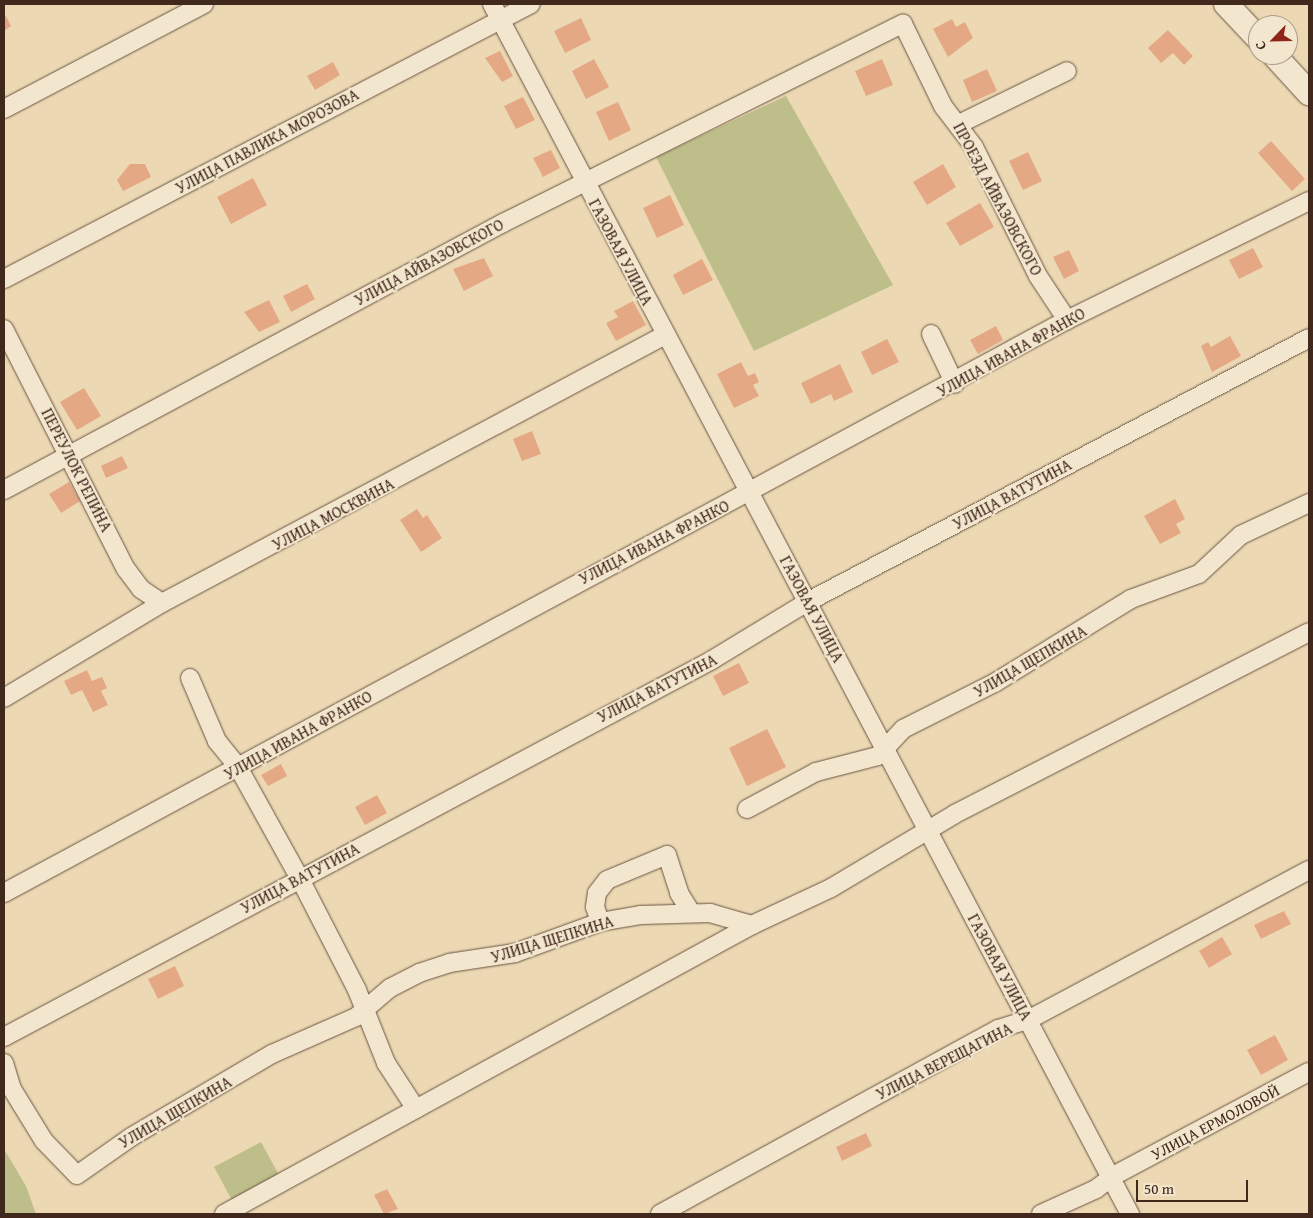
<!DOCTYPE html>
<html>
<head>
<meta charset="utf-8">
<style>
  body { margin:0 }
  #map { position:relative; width:1313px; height:1218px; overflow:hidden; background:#ecd9b4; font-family:"Gentium Book Plus",serif }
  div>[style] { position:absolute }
  .green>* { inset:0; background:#bdbe89 }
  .building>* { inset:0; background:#e5a884 }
  .roads { filter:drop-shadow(0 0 1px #6b5442) drop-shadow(0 0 1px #6b5442) }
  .street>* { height:18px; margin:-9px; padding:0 9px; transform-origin:9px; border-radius:9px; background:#f3e6ce }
  .secondary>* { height:24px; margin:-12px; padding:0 12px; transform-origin:12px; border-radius:12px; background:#f3e6ce }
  span { translate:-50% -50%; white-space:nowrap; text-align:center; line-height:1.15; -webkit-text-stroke:4px #f3e6ce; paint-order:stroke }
  .street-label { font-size:16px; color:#40281c }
  .frame { position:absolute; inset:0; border:5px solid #40281c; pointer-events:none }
  .north { position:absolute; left:1248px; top:15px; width:50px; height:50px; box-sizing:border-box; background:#f3e6ce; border:1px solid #ab9a87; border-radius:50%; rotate:246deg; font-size:14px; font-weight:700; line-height:20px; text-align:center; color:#40281c }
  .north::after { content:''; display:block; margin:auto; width:18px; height:22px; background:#8f2418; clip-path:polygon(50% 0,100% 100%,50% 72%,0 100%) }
  .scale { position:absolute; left:1136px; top:1180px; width:112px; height:22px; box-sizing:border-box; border:2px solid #40281c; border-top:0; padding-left:6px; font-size:15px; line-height:18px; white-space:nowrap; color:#40281c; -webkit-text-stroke:4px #f3e6ce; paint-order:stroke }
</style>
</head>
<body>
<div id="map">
  <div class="green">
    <i style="clip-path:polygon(786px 96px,893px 285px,754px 351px,656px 157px)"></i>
    <i style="clip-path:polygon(261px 1142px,280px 1177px,233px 1202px,214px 1167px)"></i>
    <i style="clip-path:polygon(4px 1149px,26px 1186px,36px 1214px,4px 1214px)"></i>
  </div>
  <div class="building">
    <i style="clip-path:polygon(6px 16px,11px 26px,4px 31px,4px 17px)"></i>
    <i style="clip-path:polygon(581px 18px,591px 40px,565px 53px,554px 31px)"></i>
    <i style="clip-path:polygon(952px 19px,956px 27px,965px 22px,973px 38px,948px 57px,933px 29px)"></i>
    <i style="clip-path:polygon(1168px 30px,1193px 56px,1184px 65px,1173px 53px,1161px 63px,1148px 48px)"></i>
    <i style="clip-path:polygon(500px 51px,513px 76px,502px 82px,485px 58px)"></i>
    <i style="clip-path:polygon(594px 59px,609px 87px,586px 99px,572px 71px)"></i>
    <i style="clip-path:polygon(882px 59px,893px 85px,866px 96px,855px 71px)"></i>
    <i style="clip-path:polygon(333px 62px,340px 75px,315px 90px,307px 76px)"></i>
    <i style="clip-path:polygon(987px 69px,997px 91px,972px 102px,963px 80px)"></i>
    <i style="clip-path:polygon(523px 97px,535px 120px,516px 129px,504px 106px)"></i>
    <i style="clip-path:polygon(618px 102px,631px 130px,609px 141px,596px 112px)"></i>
    <i style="clip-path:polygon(1271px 141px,1305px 179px,1292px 191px,1258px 153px)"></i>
    <i style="clip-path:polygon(551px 150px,560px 168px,543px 177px,533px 158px)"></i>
    <i style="clip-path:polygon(1028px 152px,1042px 181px,1023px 190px,1009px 161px)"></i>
    <i style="clip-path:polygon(130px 164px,145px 164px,151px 177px,123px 191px,117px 180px)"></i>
    <i style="clip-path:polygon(943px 164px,956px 187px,927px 205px,913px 182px)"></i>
    <i style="clip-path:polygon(253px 178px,267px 205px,231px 224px,217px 197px)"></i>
    <i style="clip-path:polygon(670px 195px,684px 225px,657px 238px,643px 208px)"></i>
    <i style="clip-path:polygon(980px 203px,994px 227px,960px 246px,946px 223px)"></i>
    <i style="clip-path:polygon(1253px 248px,1263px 267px,1239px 279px,1229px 260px)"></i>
    <i style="clip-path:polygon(1069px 250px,1079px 271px,1064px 279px,1053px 257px)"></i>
    <i style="clip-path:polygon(484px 258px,493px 276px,464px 291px,453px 269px)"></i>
    <i style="clip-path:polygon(702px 259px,713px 280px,683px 295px,673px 275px)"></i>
    <i style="clip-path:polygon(307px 284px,315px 299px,291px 312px,283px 296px)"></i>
    <i style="clip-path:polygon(269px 300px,280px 322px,259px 332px,244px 312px)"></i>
    <i style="clip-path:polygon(633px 301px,646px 325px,616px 341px,606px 323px,618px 317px,614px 311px)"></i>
    <i style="clip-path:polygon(996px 326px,1003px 340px,978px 354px,970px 340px)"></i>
    <i style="clip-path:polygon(1230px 336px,1241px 356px,1212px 372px,1201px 346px,1208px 342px,1211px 347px)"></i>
    <i style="clip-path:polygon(887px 339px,899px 362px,872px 375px,861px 352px)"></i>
    <i style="clip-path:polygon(741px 362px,748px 376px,755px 373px,759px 382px,753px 385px,759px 396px,734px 408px,717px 374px)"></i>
    <i style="clip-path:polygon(840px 364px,853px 392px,834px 401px,831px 394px,811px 404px,801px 383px)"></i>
    <i style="clip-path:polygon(84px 388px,101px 416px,77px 430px,60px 402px)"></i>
    <i style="clip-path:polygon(532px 431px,541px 454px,522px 461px,513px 439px)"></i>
    <i style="clip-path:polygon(122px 456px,128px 468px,106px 478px,101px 466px)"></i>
    <i style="clip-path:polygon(69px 482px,80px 501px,61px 513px,49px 494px)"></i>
    <i style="clip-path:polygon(1175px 499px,1185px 519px,1176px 524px,1181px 533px,1160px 544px,1144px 516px)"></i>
    <i style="clip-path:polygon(417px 509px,423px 518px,427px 515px,442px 538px,421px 552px,400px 520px)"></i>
    <i style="clip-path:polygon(739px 663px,749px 683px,723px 696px,713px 676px)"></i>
    <i style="clip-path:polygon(87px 670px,92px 681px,102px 677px,107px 688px,101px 691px,108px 705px,93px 712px,82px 690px,71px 695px,64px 681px)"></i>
    <i style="clip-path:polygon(767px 729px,786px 767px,747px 786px,729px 748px)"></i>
    <i style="clip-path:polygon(281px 764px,287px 776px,268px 786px,261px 775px)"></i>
    <i style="clip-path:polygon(377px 795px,387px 813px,365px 825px,355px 807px)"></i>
    <i style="clip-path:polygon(1284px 911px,1291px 924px,1261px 939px,1254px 925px)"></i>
    <i style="clip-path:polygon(1222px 937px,1232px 954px,1209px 968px,1199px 951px)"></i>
    <i style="clip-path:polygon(175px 966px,184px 986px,158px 999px,148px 979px)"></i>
    <i style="clip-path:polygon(1275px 1035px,1288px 1060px,1261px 1075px,1247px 1050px)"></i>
    <i style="clip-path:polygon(866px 1133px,872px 1146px,842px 1161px,836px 1147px)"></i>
    <i style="clip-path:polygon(387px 1189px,398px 1209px,384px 1214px,374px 1195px)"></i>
  </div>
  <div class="roads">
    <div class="street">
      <i style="left:492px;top:4px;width:1368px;rotate:62.2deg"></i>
      <i style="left:4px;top:109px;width:226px;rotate:-27.7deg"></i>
      <i style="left:959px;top:124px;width:120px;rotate:-26.1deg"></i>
      <i style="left:4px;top:279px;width:594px;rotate:-27.56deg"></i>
      <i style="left:4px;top:329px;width:269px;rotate:63.1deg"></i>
      <i style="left:126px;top:569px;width:25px;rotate:53deg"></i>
      <i style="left:141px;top:589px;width:25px;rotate:34deg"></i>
      <i style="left:931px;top:334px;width:55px;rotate:64.4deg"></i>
      <i style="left:4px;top:490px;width:566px;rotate:-28.15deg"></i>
      <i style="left:503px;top:223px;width:447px;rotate:-26.5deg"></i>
      <i style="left:903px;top:24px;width:91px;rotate:64deg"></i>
      <i style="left:943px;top:106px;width:51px;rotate:52.9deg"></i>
      <i style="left:974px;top:147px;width:144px;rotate:63.6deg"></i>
      <i style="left:1038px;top:276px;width:53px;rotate:56.6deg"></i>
      <i style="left:190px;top:678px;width:69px;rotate:66.8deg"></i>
      <i style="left:217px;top:741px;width:33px;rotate:51deg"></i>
      <i style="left:238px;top:767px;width:128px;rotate:61deg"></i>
      <i style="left:300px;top:879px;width:125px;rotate:62.8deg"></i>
      <i style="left:357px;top:990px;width:79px;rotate:68.3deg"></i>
      <i style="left:386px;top:1063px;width:55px;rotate:56.9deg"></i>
      <i style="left:4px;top:698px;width:184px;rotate:-31deg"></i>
      <i style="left:162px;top:603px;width:570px;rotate:-28.05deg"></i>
      <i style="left:747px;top:809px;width:78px;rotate:-28.2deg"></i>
      <i style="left:816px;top:772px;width:64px;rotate:-14.5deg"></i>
      <i style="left:878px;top:756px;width:37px;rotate:-47deg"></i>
      <i style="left:903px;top:729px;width:104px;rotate:-26.8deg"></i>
      <i style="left:996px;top:682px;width:158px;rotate:-31.6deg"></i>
      <i style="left:1131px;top:599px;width:72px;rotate:-20.2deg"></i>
      <i style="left:1199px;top:574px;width:57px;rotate:-42.9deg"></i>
      <i style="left:1241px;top:535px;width:75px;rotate:-25.2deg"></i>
      <i style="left:4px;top:893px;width:1208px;rotate:-28.33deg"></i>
      <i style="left:1067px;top:320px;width:270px;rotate:-26.2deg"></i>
      <i style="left:600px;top:922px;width:16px;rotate:-108deg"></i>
      <i style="left:595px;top:907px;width:14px;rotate:-82deg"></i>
      <i style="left:597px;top:893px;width:16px;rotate:-52deg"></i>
      <i style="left:607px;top:880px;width:65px;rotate:-22.6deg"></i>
      <i style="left:667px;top:855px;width:40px;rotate:72deg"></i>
      <i style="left:679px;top:893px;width:22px;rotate:58deg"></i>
      <i style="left:4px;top:1037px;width:802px;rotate:-28.03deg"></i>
      <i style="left:712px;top:660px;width:114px;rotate:-31.3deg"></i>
      <i style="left:809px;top:601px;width:565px;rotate:-27.74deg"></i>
      <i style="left:4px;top:1063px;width:27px;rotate:73deg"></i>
      <i style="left:12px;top:1089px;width:61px;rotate:58.4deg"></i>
      <i style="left:44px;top:1141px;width:47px;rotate:45.9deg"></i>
      <i style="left:77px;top:1175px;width:66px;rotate:-35.1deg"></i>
      <i style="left:131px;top:1137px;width:164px;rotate:-30.5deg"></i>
      <i style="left:272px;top:1054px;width:92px;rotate:-23.8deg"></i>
      <i style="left:356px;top:1017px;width:45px;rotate:-40.5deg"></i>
      <i style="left:390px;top:988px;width:33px;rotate:-27deg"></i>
      <i style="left:419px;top:973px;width:32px;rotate:-18deg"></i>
      <i style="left:449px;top:963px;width:67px;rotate:-8.6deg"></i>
      <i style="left:515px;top:953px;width:90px;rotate:-20deg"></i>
      <i style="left:600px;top:922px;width:42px;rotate:-9.7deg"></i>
      <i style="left:641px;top:915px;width:69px;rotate:-1.7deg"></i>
      <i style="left:710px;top:913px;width:44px;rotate:15.9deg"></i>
      <i style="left:224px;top:1214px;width:602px;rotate:-28.69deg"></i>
      <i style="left:752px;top:925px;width:87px;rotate:-25.1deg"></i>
      <i style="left:831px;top:888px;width:144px;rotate:-30.8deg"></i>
      <i style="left:955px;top:814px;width:398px;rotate:-27.2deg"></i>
      <i style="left:660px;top:1214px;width:385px;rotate:-28.7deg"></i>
      <i style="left:998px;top:1029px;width:31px;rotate:-17deg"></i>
      <i style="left:1028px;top:1020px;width:319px;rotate:-28.1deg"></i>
      <i style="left:1041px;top:1214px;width:60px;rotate:-24.4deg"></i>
      <i style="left:1096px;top:1189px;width:21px;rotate:-37deg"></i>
      <i style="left:1113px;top:1176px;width:222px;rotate:-28deg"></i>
    </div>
    <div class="secondary">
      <i style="left:1226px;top:4px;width:47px;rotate:46.7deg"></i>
      <i style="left:1274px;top:55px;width:52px;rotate:47.4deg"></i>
    </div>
  </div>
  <div class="street-label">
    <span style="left:267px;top:141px;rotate:-28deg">УЛИЦА ПАВЛИКА МОРОЗОВА</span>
    <span style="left:998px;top:199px;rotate:62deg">ПРОЕЗД АЙВАЗОВСКОГО</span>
    <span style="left:621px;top:252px;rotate:62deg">ГАЗОВАЯ УЛИЦА</span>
    <span style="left:429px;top:262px;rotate:-28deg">УЛИЦА АЙВАЗОВСКОГО</span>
    <span style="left:1011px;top:352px;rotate:-29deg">УЛИЦА ИВАНА ФРАНКО</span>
    <span style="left:77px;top:470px;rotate:63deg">ПЕРЕУЛОК РЕПИНА</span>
    <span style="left:1012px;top:494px;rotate:-28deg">УЛИЦА ВАТУТИНА</span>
    <span style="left:333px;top:514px;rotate:-28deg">УЛИЦА МОСКВИНА</span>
    <span style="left:654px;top:542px;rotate:-27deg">УЛИЦА ИВАНА ФРАНКО</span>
    <span style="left:812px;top:609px;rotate:62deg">ГАЗОВАЯ УЛИЦА</span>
    <span style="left:1030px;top:661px;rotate:-30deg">УЛИЦА ЩЕПКИНА</span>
    <span style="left:657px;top:688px;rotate:-27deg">УЛИЦА ВАТУТИНА</span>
    <span style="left:298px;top:735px;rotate:-29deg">УЛИЦА ИВАНА ФРАНКО</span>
    <span style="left:300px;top:878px;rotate:-28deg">УЛИЦА ВАТУТИНА</span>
    <span style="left:552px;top:939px;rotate:-17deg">УЛИЦА ЩЕПКИНА</span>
    <span style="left:1000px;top:967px;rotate:62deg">ГАЗОВАЯ УЛИЦА</span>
    <span style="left:944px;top:1061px;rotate:-27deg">УЛИЦА ВЕРЕЩАГИНА</span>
    <span style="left:175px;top:1112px;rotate:-30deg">УЛИЦА ЩЕПКИНА</span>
    <span style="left:1215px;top:1122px;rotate:-28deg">УЛИЦА ЕРМОЛОВОЙ</span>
  </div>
  <div class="frame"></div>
  <div class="north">С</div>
  <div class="scale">50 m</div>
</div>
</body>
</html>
